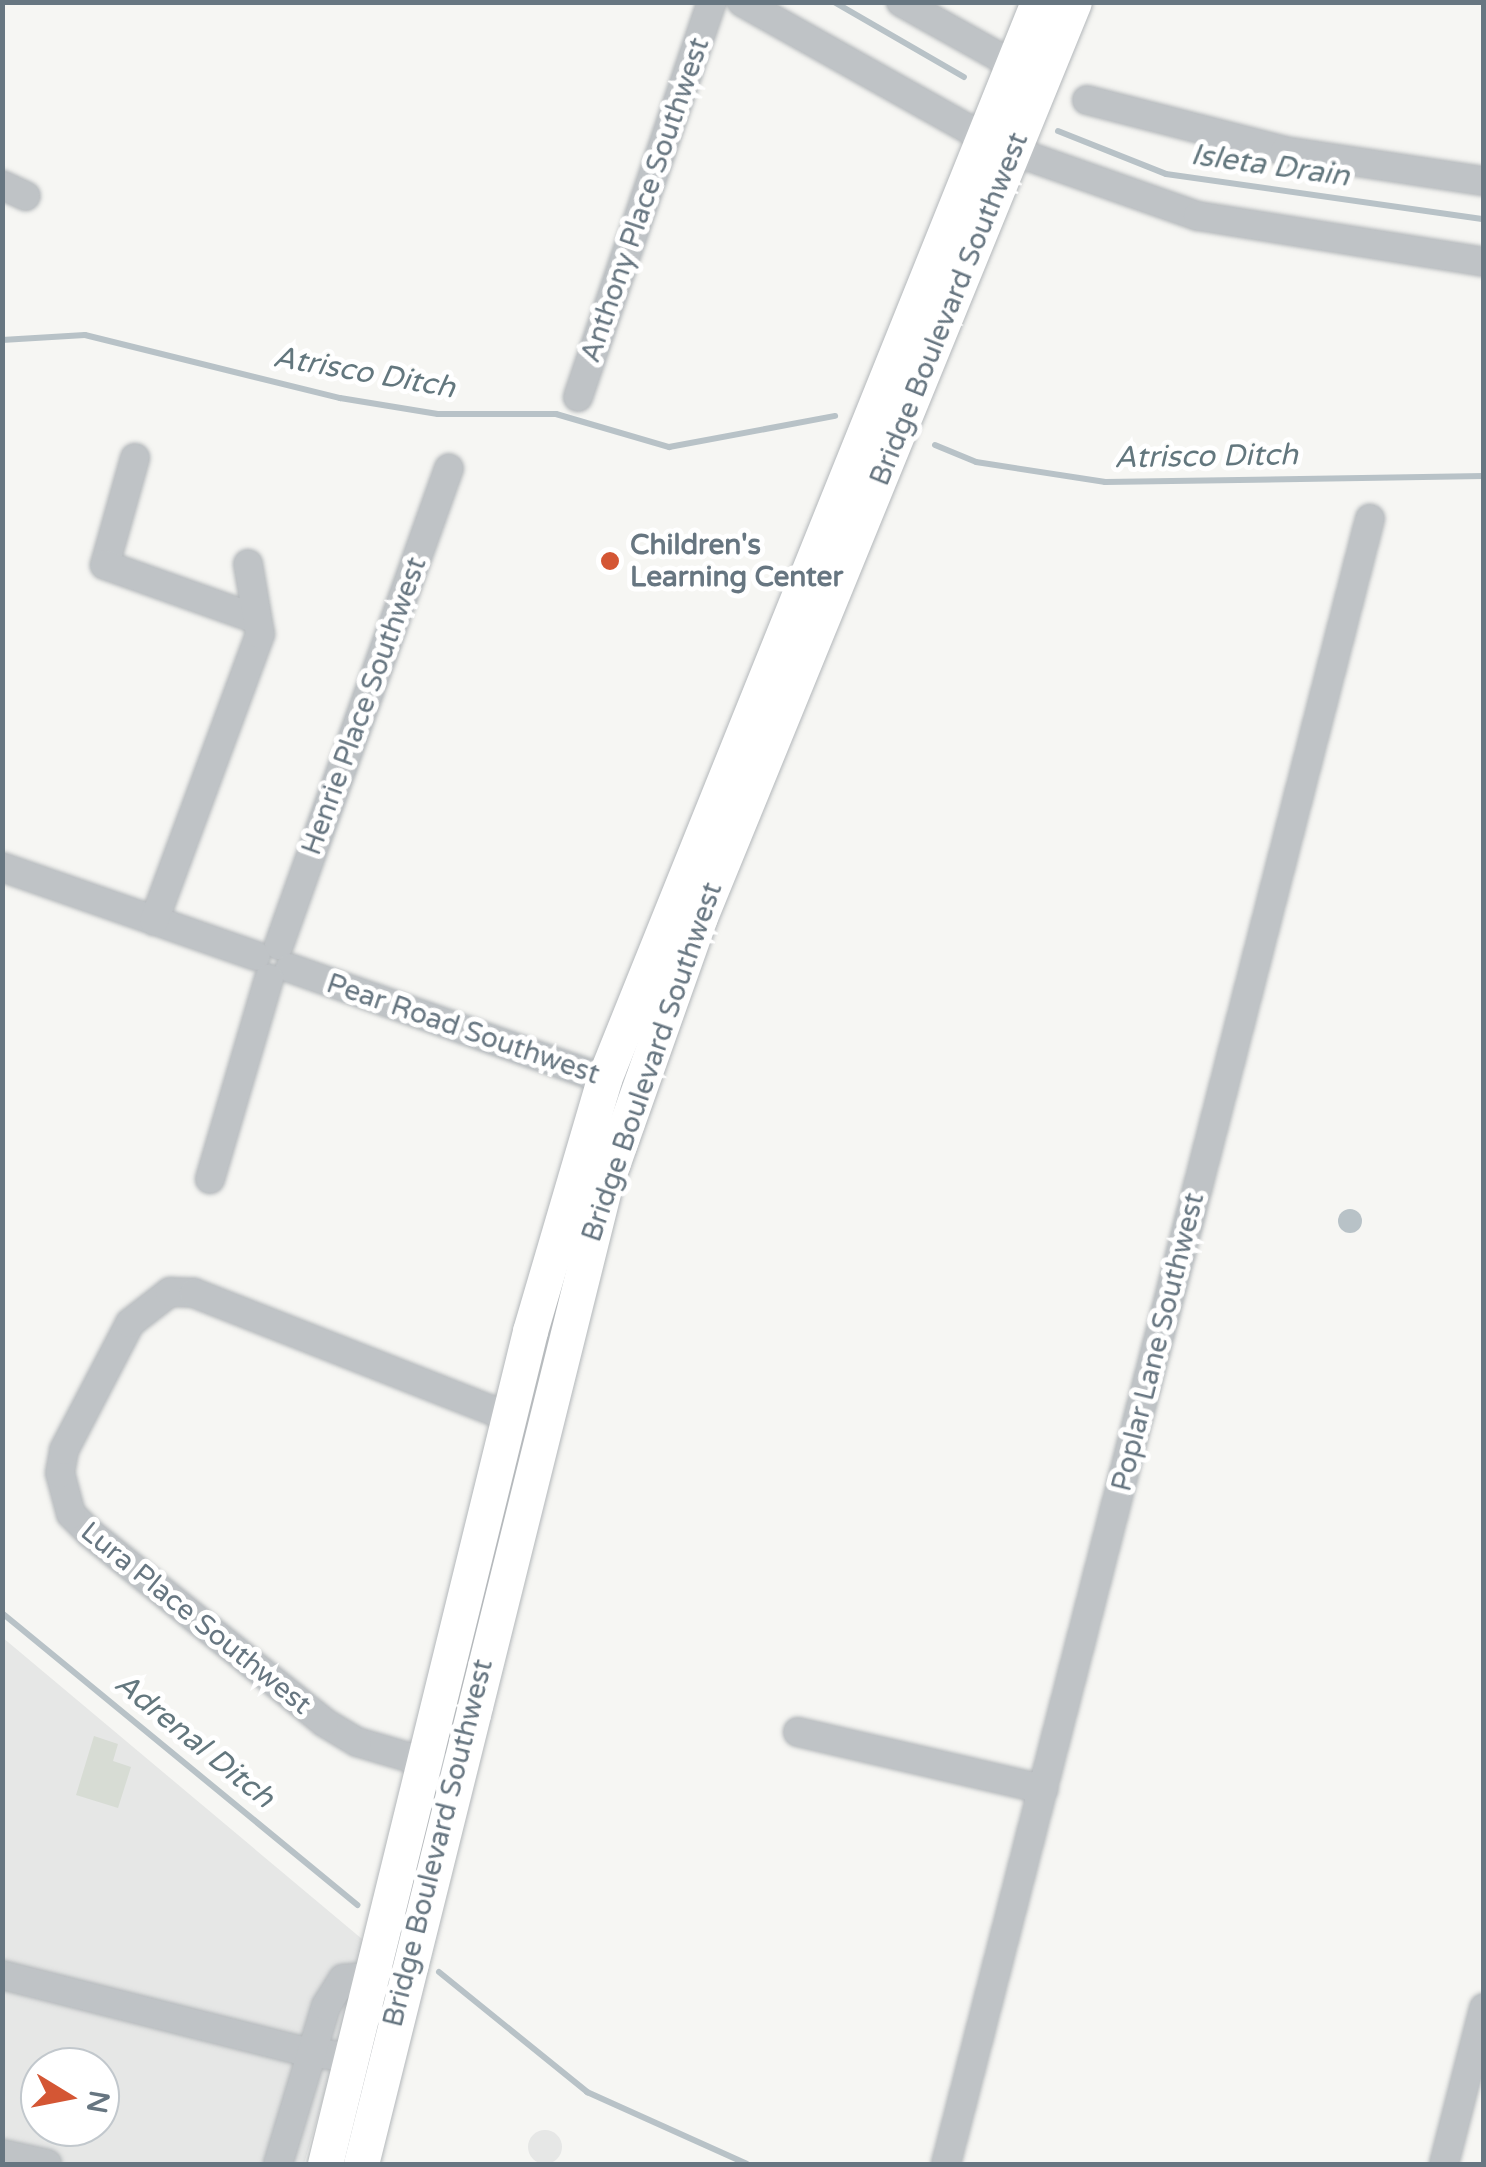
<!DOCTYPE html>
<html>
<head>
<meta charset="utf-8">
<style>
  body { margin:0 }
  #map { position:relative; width:1486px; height:2167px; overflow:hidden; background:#f6f6f3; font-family:"Varela Round",sans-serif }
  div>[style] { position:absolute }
  .built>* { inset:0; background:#e6e7e6 }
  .round { border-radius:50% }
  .green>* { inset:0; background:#d7dcd4 }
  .water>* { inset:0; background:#b8c2c7 }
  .stream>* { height:6px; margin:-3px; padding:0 3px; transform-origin:3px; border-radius:3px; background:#b8c2c7 }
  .roads { filter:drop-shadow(0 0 2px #b3b7ba) drop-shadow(0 0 2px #b3b7ba) }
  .minor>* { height:28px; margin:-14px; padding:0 14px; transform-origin:14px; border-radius:14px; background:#bfc3c6 }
  .major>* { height:35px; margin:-17.5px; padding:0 17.5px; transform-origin:17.5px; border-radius:17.5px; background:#fff }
  .dots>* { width:28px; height:28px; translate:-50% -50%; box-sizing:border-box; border:5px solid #fff; border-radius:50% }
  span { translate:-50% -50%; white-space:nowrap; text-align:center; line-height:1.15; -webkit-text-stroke:10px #fff; paint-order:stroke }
  .street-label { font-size:28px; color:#677681 }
  .poi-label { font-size:28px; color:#677681; font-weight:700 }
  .left { translate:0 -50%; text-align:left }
  .water-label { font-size:30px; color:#63777e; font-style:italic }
  .frame { position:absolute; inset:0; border:5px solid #677681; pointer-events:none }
  .north { position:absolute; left:20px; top:2047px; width:100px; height:100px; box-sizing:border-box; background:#fff; border:2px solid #c2c8cd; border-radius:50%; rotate:100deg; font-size:28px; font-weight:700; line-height:40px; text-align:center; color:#677681 }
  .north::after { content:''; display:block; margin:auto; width:35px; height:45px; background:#d45634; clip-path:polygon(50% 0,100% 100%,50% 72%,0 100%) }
</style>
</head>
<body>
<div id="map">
  <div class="built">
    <i style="clip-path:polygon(evenodd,2px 1637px,368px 1944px,304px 2164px,3px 2164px,2px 1637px,40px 2067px,100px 2067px,100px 2127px,40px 2127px,40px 2067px)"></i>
    <i class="round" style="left:528px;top:2130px;width:34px;height:34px"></i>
  </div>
  <div class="green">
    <i style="clip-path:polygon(94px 1736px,118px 1744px,113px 1761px,131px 1767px,118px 1808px,76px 1795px)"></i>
  </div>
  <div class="water">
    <i class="round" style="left:1338px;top:1209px;width:24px;height:24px"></i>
  </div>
  <div class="stream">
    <i style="left:834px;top:2px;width:150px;rotate:30deg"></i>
    <i style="left:1058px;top:131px;width:116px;rotate:21.7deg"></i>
    <i style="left:1166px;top:174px;width:321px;rotate:8.1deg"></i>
    <i style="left:2px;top:340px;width:83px;rotate:-3.4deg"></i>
    <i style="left:85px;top:335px;width:263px;rotate:13.9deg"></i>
    <i style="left:340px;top:398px;width:99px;rotate:9.3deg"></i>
    <i style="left:438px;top:414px;width:118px"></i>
    <i style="left:556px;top:414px;width:118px;rotate:16.3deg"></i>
    <i style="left:669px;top:447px;width:169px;rotate:-10.6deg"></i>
    <i style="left:935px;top:445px;width:44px;rotate:22.5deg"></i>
    <i style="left:976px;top:462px;width:131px;rotate:8.8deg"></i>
    <i style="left:1105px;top:482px;width:379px;rotate:-0.9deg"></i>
    <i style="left:2px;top:1613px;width:460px;rotate:39.4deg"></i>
    <i style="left:439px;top:1972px;width:191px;rotate:39deg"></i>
    <i style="left:587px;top:2092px;width:175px;rotate:24.2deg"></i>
  </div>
  <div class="roads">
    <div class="minor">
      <i style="left:742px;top:2px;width:276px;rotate:29.3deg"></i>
      <i style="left:901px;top:2px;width:127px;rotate:29.2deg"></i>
      <i style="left:1087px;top:100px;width:204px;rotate:14.4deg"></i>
      <i style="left:1285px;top:151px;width:201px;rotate:8.6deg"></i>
      <i style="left:1013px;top:151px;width:196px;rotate:19.4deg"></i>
      <i style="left:1198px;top:216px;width:290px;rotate:9.1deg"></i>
      <i style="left:2px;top:185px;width:26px;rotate:25deg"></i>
      <i style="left:578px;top:397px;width:417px;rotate:-71.3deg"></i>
      <i style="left:135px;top:458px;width:111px;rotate:105.7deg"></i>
      <i style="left:105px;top:565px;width:161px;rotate:19.6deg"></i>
      <i style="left:2px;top:867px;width:269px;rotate:19.3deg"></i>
      <i style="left:154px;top:921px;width:306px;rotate:-69.7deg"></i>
      <i style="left:260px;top:634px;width:71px;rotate:-99.7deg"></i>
      <i style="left:279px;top:945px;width:506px;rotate:-70.38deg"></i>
      <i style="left:290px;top:968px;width:350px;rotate:19.5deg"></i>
      <i style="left:210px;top:1179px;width:209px;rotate:-73.6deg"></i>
      <i style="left:798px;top:1732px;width:252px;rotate:13.1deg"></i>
      <i style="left:455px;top:1771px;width:102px;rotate:-163.5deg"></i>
      <i style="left:357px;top:1742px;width:39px;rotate:-149deg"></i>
      <i style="left:324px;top:1722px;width:301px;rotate:-141.1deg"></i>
      <i style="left:90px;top:1533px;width:27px;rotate:-135deg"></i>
      <i style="left:71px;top:1514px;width:42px;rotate:-105deg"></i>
      <i style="left:60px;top:1473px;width:23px;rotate:-80deg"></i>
      <i style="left:64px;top:1450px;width:143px;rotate:-62.5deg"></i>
      <i style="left:130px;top:1323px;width:51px;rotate:-37.8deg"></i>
      <i style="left:170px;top:1292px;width:24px;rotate:2deg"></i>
      <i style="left:194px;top:1293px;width:339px;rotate:21.5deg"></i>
      <i style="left:2px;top:1975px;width:319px;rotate:14.2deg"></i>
      <i style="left:311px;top:2053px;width:40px;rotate:5.7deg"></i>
      <i style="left:2px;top:2154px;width:46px;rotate:12.5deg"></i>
      <i style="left:278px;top:2164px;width:165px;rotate:-73.1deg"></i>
      <i style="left:326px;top:2006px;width:32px;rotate:-58deg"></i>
      <i style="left:343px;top:1979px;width:28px;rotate:-6deg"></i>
      <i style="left:371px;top:1976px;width:33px;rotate:12deg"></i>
      <i style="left:946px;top:2164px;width:1699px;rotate:-75.55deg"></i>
      <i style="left:1444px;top:2164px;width:161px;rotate:-75.6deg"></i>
    </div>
    <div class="major">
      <i style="left:325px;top:2164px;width:858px;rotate:-76.17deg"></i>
      <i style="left:530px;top:1331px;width:263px;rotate:-73.6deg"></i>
      <i style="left:604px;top:1079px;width:1161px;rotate:-68.05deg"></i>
      <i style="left:361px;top:2164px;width:1009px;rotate:-76.01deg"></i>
      <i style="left:605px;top:1185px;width:284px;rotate:-70.5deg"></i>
      <i style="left:700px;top:917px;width:988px;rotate:-67.77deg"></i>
    </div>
  </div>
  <div class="dots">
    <i style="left:610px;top:561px;background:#d45634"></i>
  </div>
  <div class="street-label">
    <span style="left:645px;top:200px;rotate:-71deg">Anthony Place Southwest</span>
    <span style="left:949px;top:309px;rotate:-68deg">Bridge Boulevard Southwest</span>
    <span style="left:364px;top:706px;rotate:-70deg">Henrie Place Southwest</span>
    <span style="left:463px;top:1029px;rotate:19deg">Pear Road Southwest</span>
    <span style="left:652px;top:1062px;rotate:-71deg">Bridge Boulevard Southwest</span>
    <span style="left:1158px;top:1342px;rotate:-76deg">Poplar Lane Southwest</span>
    <span style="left:196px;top:1618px;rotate:39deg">Lura Place Southwest</span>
    <span style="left:438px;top:1843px;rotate:-76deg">Bridge Boulevard Southwest</span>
  </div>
  <div class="poi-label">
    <span class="left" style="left:630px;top:561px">Children's<br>Learning Center</span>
  </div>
  <div class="water-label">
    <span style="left:1270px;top:166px;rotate:8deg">Isleta Drain</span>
    <span style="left:364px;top:373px;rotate:10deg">Atrisco Ditch</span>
    <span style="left:1206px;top:457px;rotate:-1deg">Atrisco Ditch</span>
    <span style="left:194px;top:1741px;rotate:39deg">Adrenal Ditch</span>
  </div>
  <div class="frame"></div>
  <div class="north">N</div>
</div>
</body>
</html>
